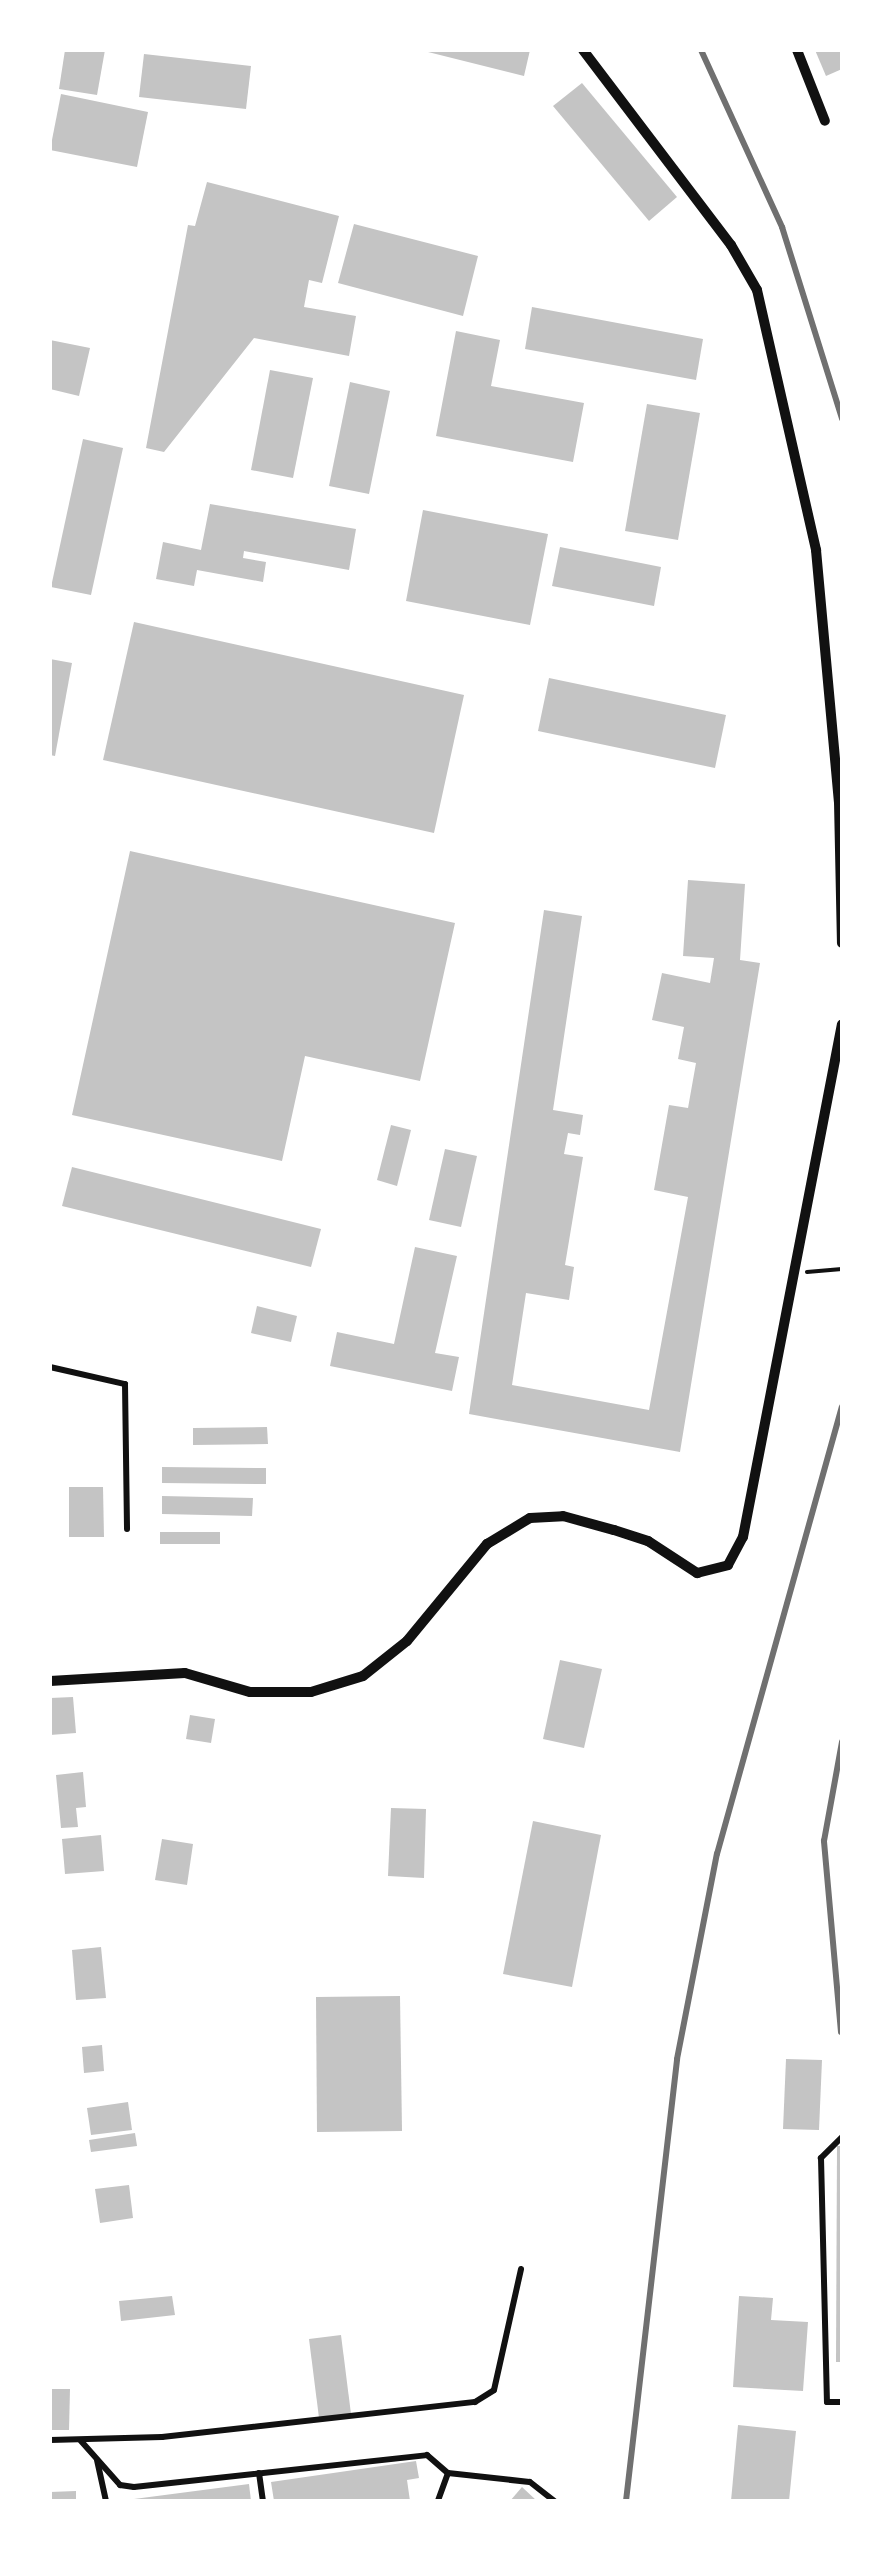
<!DOCTYPE html>
<html>
<head>
<meta charset="utf-8">
<style>
  body { margin:0 }
  #map { position:relative; width:892px; height:2551px; overflow:hidden; background:#fff; font-family:"Exo 2",sans-serif }
  div>[style] { position:absolute }
  .building>* { inset:0; background:#c4c4c4 }
  .path>* { height:4px; margin:-2px; padding:0 2px; transform-origin:2px; border-radius:2px; background:#111 }
  .service>* { height:6px; margin:-3px; padding:0 3px; transform-origin:3px; border-radius:3px; background:#111 }
  .minor>* { height:10px; margin:-5px; padding:0 5px; transform-origin:5px; border-radius:5px; background:#111 }
  .rail>* { height:6px; margin:-3px; padding:0 3px; transform-origin:3px; border-radius:3px; background:#707070 }
  span { translate:-50% -50%; white-space:nowrap; text-align:center; line-height:1.15; -webkit-text-stroke:10px #fff; paint-order:stroke }
  .frame { position:absolute; inset:0; border:52px solid #fff; pointer-events:none }
</style>
</head>
<body>
<div id="map">
  <div class="building">
    <i style="clip-path:polygon(65px 50px,105px 50px,97px 95px,59px 89px)"></i>
    <i style="clip-path:polygon(420px 50px,530px 50px,524px 76px)"></i>
    <i style="clip-path:polygon(815px 50px,842px 50px,842px 69px,826px 76px)"></i>
    <i style="clip-path:polygon(144px 54px,251px 66px,246px 109px,139px 97px)"></i>
    <i style="clip-path:polygon(582px 83px,677px 197px,649px 221px,553px 106px)"></i>
    <i style="clip-path:polygon(61px 94px,148px 112px,137px 167px,50px 150px)"></i>
    <i style="clip-path:polygon(207px 182px,339px 216px,322px 283px,309px 280px,304px 307px,356px 316px,349px 356px,254px 338px,164px 452px,146px 448px,188px 225px,195px 226px)"></i>
    <i style="clip-path:polygon(354px 224px,478px 256px,463px 316px,338px 283px)"></i>
    <i style="clip-path:polygon(532px 307px,703px 339px,696px 380px,525px 349px)"></i>
    <i style="clip-path:polygon(456px 331px,500px 340px,491px 386px,584px 403px,573px 462px,436px 436px)"></i>
    <i style="clip-path:polygon(50px 340px,90px 348px,79px 396px,50px 389px)"></i>
    <i style="clip-path:polygon(270px 370px,313px 378px,293px 478px,251px 470px)"></i>
    <i style="clip-path:polygon(350px 382px,390px 391px,369px 494px,329px 486px)"></i>
    <i style="clip-path:polygon(647px 404px,700px 413px,678px 540px,625px 531px)"></i>
    <i style="clip-path:polygon(83px 439px,123px 448px,91px 595px,51px 587px)"></i>
    <i style="clip-path:polygon(210px 504px,356px 529px,349px 570px,244px 551px,243px 558px,266px 562px,263px 582px,197px 570px,194px 586px,156px 579px,163px 542px,201px 550px)"></i>
    <i style="clip-path:polygon(423px 510px,548px 534px,530px 625px,406px 601px)"></i>
    <i style="clip-path:polygon(560px 547px,661px 567px,654px 606px,552px 586px)"></i>
    <i style="clip-path:polygon(134px 622px,464px 695px,434px 833px,103px 760px)"></i>
    <i style="clip-path:polygon(50px 659px,72px 663px,55px 756px,50px 755px)"></i>
    <i style="clip-path:polygon(549px 678px,726px 715px,715px 768px,538px 731px)"></i>
    <i style="clip-path:polygon(130px 851px,455px 923px,420px 1081px,305px 1056px,282px 1161px,72px 1115px)"></i>
    <i style="clip-path:polygon(688px 880px,745px 884px,740px 960px,760px 963px,680px 1452px,469px 1414px,544px 910px,582px 916px,553px 1110px,583px 1115px,580px 1135px,568px 1133px,564px 1154px,583px 1157px,565px 1265px,574px 1267px,569px 1300px,526px 1293px,512px 1385px,649px 1410px,688px 1197px,654px 1190px,669px 1105px,688px 1108px,696px 1063px,678px 1059px,684px 1027px,652px 1020px,662px 973px,710px 983px,714px 958px,683px 956px)"></i>
    <i style="clip-path:polygon(391px 1125px,411px 1130px,397px 1186px,377px 1180px)"></i>
    <i style="clip-path:polygon(445px 1149px,477px 1156px,461px 1227px,429px 1220px)"></i>
    <i style="clip-path:polygon(72px 1167px,321px 1229px,311px 1267px,62px 1206px)"></i>
    <i style="clip-path:polygon(415px 1247px,457px 1256px,435px 1353px,459px 1357px,452px 1391px,330px 1366px,337px 1332px,394px 1344px)"></i>
    <i style="clip-path:polygon(257px 1306px,297px 1316px,291px 1342px,251px 1333px)"></i>
    <i style="clip-path:polygon(267px 1427px,268px 1444px,193px 1445px,193px 1428px)"></i>
    <i style="clip-path:polygon(162px 1467px,266px 1468px,266px 1484px,162px 1483px)"></i>
    <i style="clip-path:polygon(69px 1487px,103px 1487px,104px 1537px,69px 1537px)"></i>
    <i style="clip-path:polygon(162px 1496px,253px 1498px,252px 1516px,162px 1514px)"></i>
    <i style="clip-path:polygon(160px 1532px,220px 1532px,220px 1544px,160px 1544px)"></i>
    <i style="clip-path:polygon(560px 1660px,602px 1669px,584px 1748px,543px 1739px)"></i>
    <i style="clip-path:polygon(73px 1697px,76px 1733px,50px 1735px,50px 1698px)"></i>
    <i style="clip-path:polygon(190px 1715px,215px 1719px,211px 1743px,186px 1739px)"></i>
    <i style="clip-path:polygon(83px 1772px,86px 1807px,76px 1808px,78px 1827px,61px 1828px,56px 1775px)"></i>
    <i style="clip-path:polygon(391px 1808px,426px 1809px,424px 1878px,388px 1876px)"></i>
    <i style="clip-path:polygon(533px 1821px,601px 1835px,572px 1987px,503px 1974px)"></i>
    <i style="clip-path:polygon(101px 1835px,104px 1871px,65px 1874px,62px 1839px)"></i>
    <i style="clip-path:polygon(162px 1839px,193px 1844px,187px 1885px,155px 1880px)"></i>
    <i style="clip-path:polygon(101px 1947px,106px 1998px,76px 2000px,72px 1950px)"></i>
    <i style="clip-path:polygon(400px 1996px,402px 2131px,317px 2132px,316px 1997px)"></i>
    <i style="clip-path:polygon(102px 2045px,104px 2071px,84px 2073px,82px 2047px)"></i>
    <i style="clip-path:polygon(786px 2059px,822px 2060px,819px 2130px,783px 2129px)"></i>
    <i style="clip-path:polygon(128px 2102px,132px 2130px,91px 2135px,87px 2108px)"></i>
    <i style="clip-path:polygon(135px 2133px,137px 2146px,91px 2152px,89px 2140px)"></i>
    <i style="clip-path:polygon(837px 2146px,842px 2146px,842px 2362px,836px 2362px)"></i>
    <i style="clip-path:polygon(129px 2185px,133px 2218px,100px 2223px,95px 2189px)"></i>
    <i style="clip-path:polygon(172px 2296px,175px 2315px,121px 2321px,119px 2301px)"></i>
    <i style="clip-path:polygon(739px 2296px,773px 2298px,771px 2320px,808px 2322px,803px 2391px,733px 2387px)"></i>
    <i style="clip-path:polygon(341px 2335px,351px 2414px,319px 2418px,309px 2339px)"></i>
    <i style="clip-path:polygon(50px 2389px,70px 2389px,69px 2430px,50px 2430px)"></i>
    <i style="clip-path:polygon(738px 2425px,796px 2431px,789px 2501px,731px 2501px)"></i>
    <i style="clip-path:polygon(416px 2461px,419px 2478px,407px 2480px,410px 2501px,274px 2501px,271px 2482px)"></i>
    <i style="clip-path:polygon(249px 2484px,251px 2501px,135px 2501px,134px 2499px)"></i>
    <i style="clip-path:polygon(522px 2487px,537px 2501px,510px 2501px)"></i>
    <i style="clip-path:polygon(76px 2491px,76px 2501px,50px 2501px,50px 2492px)"></i>
  </div>
  <div class="path">
    <i style="left:807px;top:1272px;width:35px;rotate:-5deg"></i>
  </div>
  <div class="service">
    <i style="left:50px;top:1367px;width:77px;rotate:12.8deg"></i>
    <i style="left:125px;top:1384px;width:145px;rotate:89.2deg"></i>
    <i style="left:842px;top:2137px;width:30px;rotate:135deg"></i>
    <i style="left:821px;top:2158px;width:244px;rotate:88.6deg"></i>
    <i style="left:827px;top:2402px;width:15px"></i>
    <i style="left:50px;top:2440px;width:112px;rotate:-1.5deg"></i>
    <i style="left:162px;top:2437px;width:315px;rotate:-6.4deg"></i>
    <i style="left:475px;top:2402px;width:22px;rotate:-32deg"></i>
    <i style="left:494px;top:2390px;width:124px;rotate:-77.4deg"></i>
    <i style="left:81px;top:2441px;width:59px;rotate:48.4deg"></i>
    <i style="left:120px;top:2485px;width:14px;rotate:8deg"></i>
    <i style="left:134px;top:2487px;width:295px;rotate:-6.2deg"></i>
    <i style="left:427px;top:2455px;width:28px;rotate:41deg"></i>
    <i style="left:448px;top:2473px;width:30px;rotate:110deg"></i>
    <i style="left:97px;top:2460px;width:42px;rotate:77.6deg"></i>
    <i style="left:259px;top:2473px;width:28px;rotate:82deg"></i>
    <i style="left:448px;top:2473px;width:82px;rotate:6.3deg"></i>
    <i style="left:530px;top:2482px;width:31px;rotate:38deg"></i>
  </div>
  <div class="minor">
    <i style="left:583px;top:50px;width:245px;rotate:52.8deg"></i>
    <i style="left:731px;top:245px;width:52px;rotate:60deg"></i>
    <i style="left:757px;top:290px;width:267px;rotate:77.2deg"></i>
    <i style="left:816px;top:550px;width:253px;rotate:84.8deg"></i>
    <i style="left:839px;top:802px;width:141px;rotate:88.8deg"></i>
    <i style="left:797px;top:50px;width:76px;rotate:68.5deg"></i>
    <i style="left:50px;top:1681px;width:135px;rotate:-3.4deg"></i>
    <i style="left:185px;top:1673px;width:68px;rotate:16.3deg"></i>
    <i style="left:250px;top:1692px;width:61px"></i>
    <i style="left:311px;top:1692px;width:54px;rotate:-17.1deg"></i>
    <i style="left:363px;top:1676px;width:56px;rotate:-38.5deg"></i>
    <i style="left:407px;top:1641px;width:126px;rotate:-50.5deg"></i>
    <i style="left:487px;top:1544px;width:50px;rotate:-31.2deg"></i>
    <i style="left:530px;top:1518px;width:33px;rotate:-3deg"></i>
    <i style="left:563px;top:1516px;width:53px;rotate:15.4deg"></i>
    <i style="left:614px;top:1530px;width:36px;rotate:18deg"></i>
    <i style="left:648px;top:1541px;width:59px;rotate:33.1deg"></i>
    <i style="left:697px;top:1573px;width:32px;rotate:-14deg"></i>
    <i style="left:728px;top:1565px;width:32px;rotate:-62deg"></i>
    <i style="left:743px;top:1537px;width:522px;rotate:-79.08deg"></i>
  </div>
  <div class="rail">
    <i style="left:701px;top:50px;width:195px;rotate:65.4deg"></i>
    <i style="left:782px;top:227px;width:201px;rotate:72.6deg"></i>
    <i style="left:841px;top:2032px;width:192px;rotate:-95.1deg"></i>
    <i style="left:824px;top:1841px;width:101px;rotate:-79.7deg"></i>
    <i style="left:626px;top:2501px;width:445px;rotate:-83.4deg"></i>
    <i style="left:677px;top:2059px;width:209px;rotate:-79deg"></i>
    <i style="left:717px;top:1854px;width:464px;rotate:-74.4deg"></i>
  </div>
  <div class="frame"></div>
</div>
</body>
</html>
